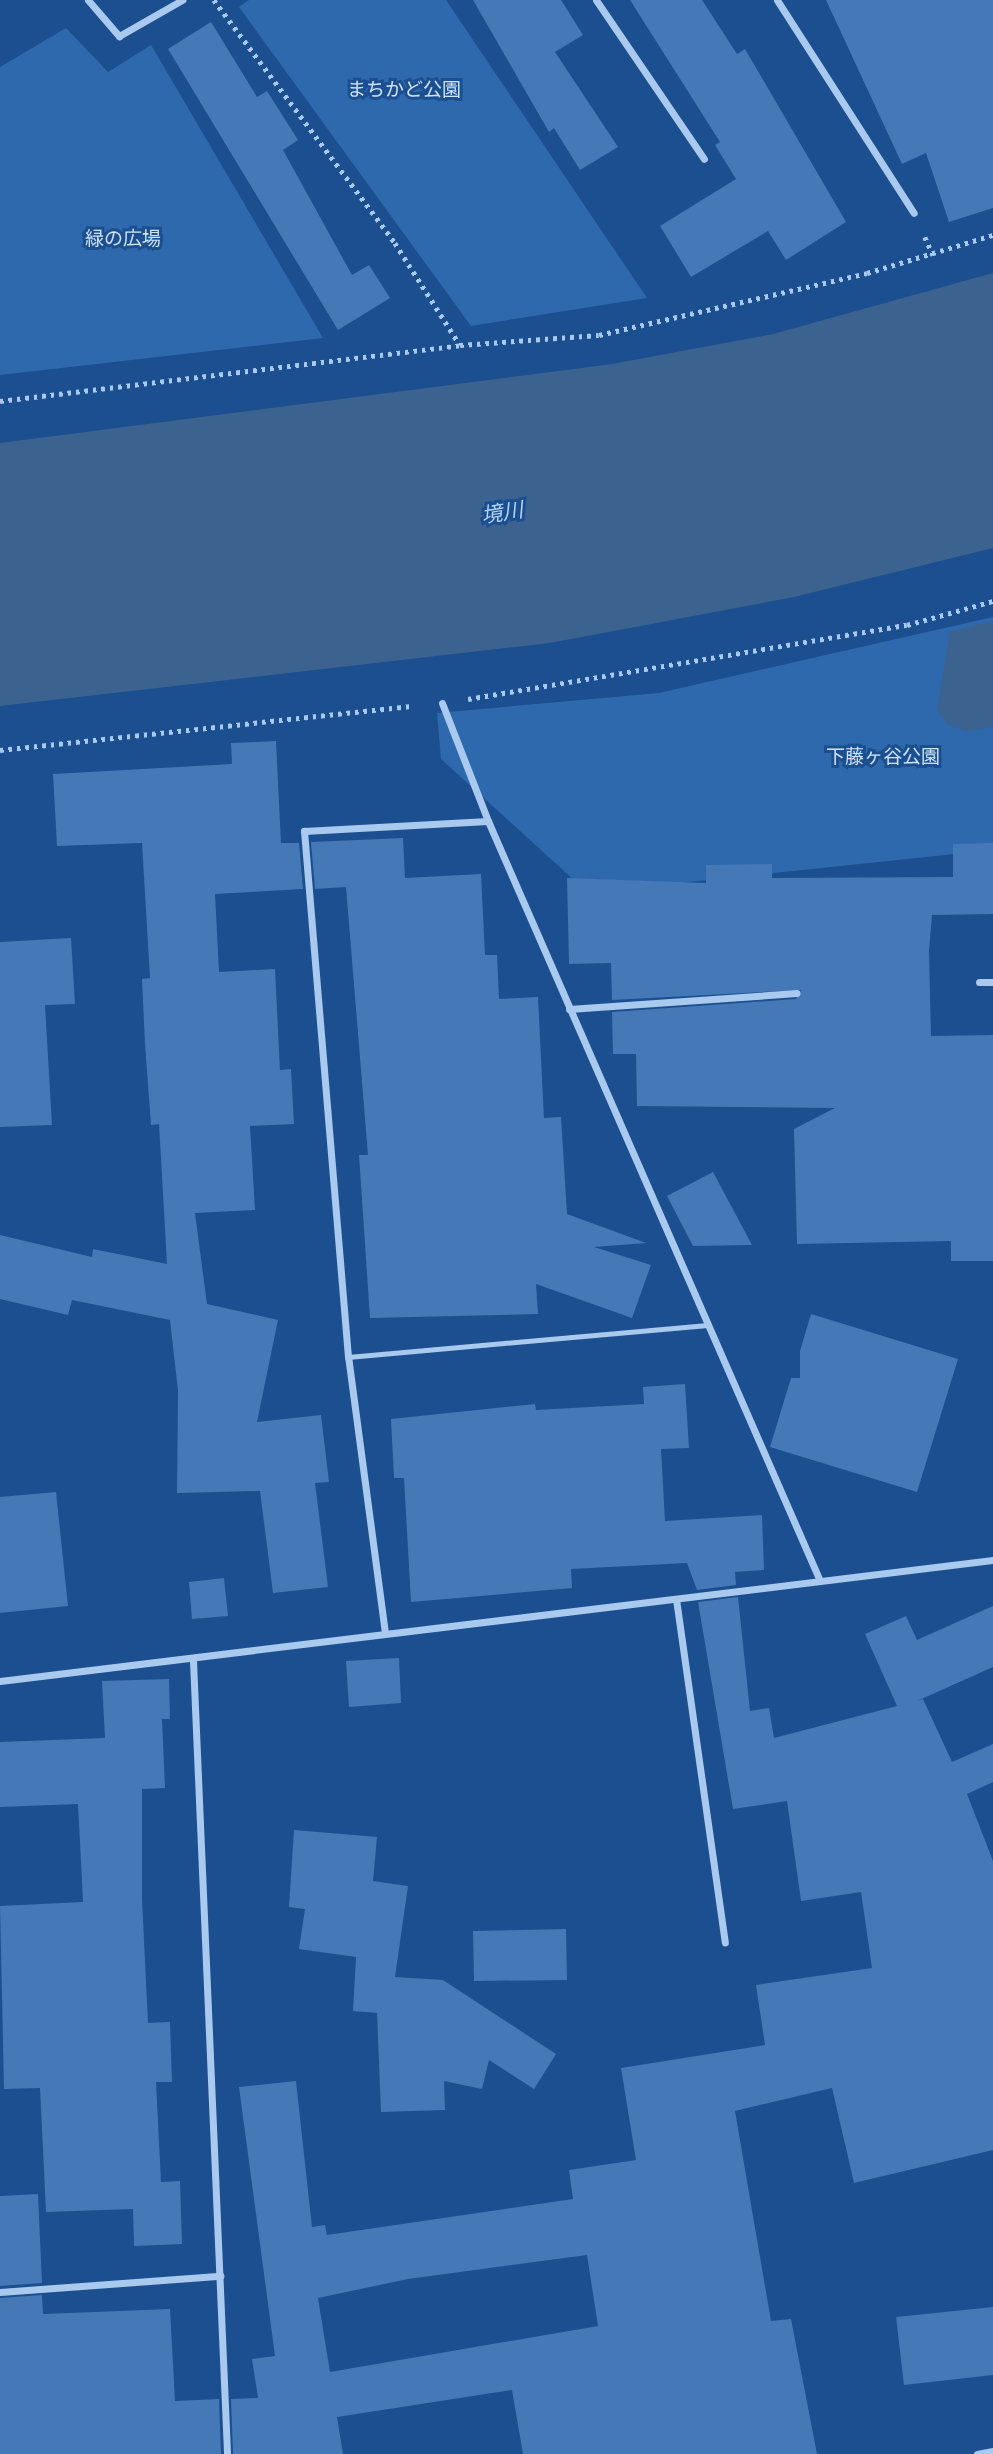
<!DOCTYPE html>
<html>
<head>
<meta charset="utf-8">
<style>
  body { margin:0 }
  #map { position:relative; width:993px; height:2454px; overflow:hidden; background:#1b4f8f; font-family:Commissioner,"Noto Sans JP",sans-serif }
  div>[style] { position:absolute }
  .green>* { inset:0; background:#2e69ad }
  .water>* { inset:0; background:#3c6290 }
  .building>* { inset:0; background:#4478b7 }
  .path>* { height:4.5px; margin-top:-2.25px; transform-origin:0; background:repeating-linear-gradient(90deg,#a9c9ee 0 3.5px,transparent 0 8.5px) }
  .lane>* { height:5px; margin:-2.5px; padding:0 2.5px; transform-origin:2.5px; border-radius:2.5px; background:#a9c9ee }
  .street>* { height:7px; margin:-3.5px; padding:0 3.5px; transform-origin:3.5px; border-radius:3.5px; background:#a9c9ee }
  span { translate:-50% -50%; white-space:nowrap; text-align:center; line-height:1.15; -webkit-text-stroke:6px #1b4f8f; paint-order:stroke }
  .park-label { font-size:19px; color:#cfe3fa }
  .water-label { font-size:21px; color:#b5d3f5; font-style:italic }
</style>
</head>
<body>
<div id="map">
  <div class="green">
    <i style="clip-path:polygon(249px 0,446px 0,647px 298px,471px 326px,239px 7px)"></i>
    <i style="clip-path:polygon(66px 28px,108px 72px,151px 45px,323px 338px,0 375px,0 67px)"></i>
    <i style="clip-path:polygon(993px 617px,993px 850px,670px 884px,575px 881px,441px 759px,437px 713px,659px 693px)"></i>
  </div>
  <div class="water">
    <i style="clip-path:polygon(993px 273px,993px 548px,794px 597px,550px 643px,0 706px,0 443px,612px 364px,773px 334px)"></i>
    <i style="clip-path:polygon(993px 621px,993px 727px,967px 731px,948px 725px,937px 710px,950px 632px)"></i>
  </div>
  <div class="building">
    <i style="clip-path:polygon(473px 0,561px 0,583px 35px,555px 52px,618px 147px,580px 170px,554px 128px,549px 132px)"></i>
    <i style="clip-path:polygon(630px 0,702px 0,737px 54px,745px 49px,846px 222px,786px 260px,768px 231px,691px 277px,660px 226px,736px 179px,715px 145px,720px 142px)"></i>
    <i style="clip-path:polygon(826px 0,993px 0,993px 208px,949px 222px,926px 153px,902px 164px)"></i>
    <i style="clip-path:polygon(211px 22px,257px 97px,267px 91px,298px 140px,283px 150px,352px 275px,369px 265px,390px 298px,338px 330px,168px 49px)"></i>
    <i style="clip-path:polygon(276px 741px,281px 843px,299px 843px,303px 889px,215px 894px,219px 972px,275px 969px,280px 1070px,291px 1069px,294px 1124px,250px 1126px,255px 1210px,195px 1213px,207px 1304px,278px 1320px,257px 1422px,321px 1415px,329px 1482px,315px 1483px,328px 1587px,273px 1593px,260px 1491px,177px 1493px,178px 1391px,170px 1320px,72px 1300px,68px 1315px,0 1299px,0 1235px,92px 1257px,93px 1249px,167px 1264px,159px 1124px,151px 1125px,145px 1044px,142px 979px,150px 978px,142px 843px,57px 846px,53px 774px,232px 764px,231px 743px)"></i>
    <i style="clip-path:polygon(403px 838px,405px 878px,481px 874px,485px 955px,497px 955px,499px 999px,538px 997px,544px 1118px,561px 1117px,567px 1214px,646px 1243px,594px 1247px,651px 1265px,632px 1318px,536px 1284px,538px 1314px,370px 1318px,359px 1155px,368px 1155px,346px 887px,315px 889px,311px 842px)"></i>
    <i style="clip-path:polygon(993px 843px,993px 914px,932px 915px,929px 951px,931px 1036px,993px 1035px,993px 1261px,951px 1261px,951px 1241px,797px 1244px,794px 1129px,835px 1108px,637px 1106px,636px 1054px,613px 1054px,612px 1012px,796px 999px,801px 990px,612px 1000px,611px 963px,569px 964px,567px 878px,706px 883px,706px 865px,772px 864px,772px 878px,953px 877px,953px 844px)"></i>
    <i style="clip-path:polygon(71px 938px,75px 1004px,45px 1005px,52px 1125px,0 1127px,0 942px)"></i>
    <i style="clip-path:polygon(713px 1172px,752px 1245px,693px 1246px,667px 1196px)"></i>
    <i style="clip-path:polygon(811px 1314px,958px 1359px,917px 1492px,770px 1447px,791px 1378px,800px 1378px,800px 1351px)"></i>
    <i style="clip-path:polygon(685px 1384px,689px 1448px,661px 1449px,665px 1521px,762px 1515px,764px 1570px,735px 1572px,736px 1585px,697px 1590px,687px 1563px,571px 1569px,572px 1588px,411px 1602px,404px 1478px,394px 1478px,391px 1419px,535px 1404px,536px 1410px,644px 1404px,643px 1387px)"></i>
    <i style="clip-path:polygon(56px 1492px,68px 1606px,0 1613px,0 1497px)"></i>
    <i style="clip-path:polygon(224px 1578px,228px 1616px,192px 1619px,189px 1582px)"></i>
    <i style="clip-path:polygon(evenodd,738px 1597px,750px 1711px,769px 1708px,774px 1738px,897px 1706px,865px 1634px,906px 1616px,917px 1640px,993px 1606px,993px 1667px,917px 1701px,923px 1699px,952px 1762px,993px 1744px,993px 1782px,967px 1794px,993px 1861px,993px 2150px,854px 2183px,832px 2088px,735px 2111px,771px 2321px,791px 2319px,817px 2454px,523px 2454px,512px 2390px,337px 2417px,343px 2454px,233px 2454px,231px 2399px,258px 2398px,252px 2359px,275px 2356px,239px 2087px,296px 2081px,312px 2227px,325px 2225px,327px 2235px,573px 2199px,569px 2170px,636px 2160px,621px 2068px,765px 2045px,756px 1985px,872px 1968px,861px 1892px,801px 1901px,787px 1801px,733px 1809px,698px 1602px,738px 1597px,587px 2255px,598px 2326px,330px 2372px,318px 2298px,408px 2279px,587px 2255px)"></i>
    <i style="clip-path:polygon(399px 1658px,401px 1703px,349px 1707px,346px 1661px)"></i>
    <i style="clip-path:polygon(169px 1679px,170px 1719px,162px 1719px,165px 1788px,142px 1789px,142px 1899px,148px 2023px,170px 2022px,172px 2082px,156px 2082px,161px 2182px,180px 2181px,182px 2244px,134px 2246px,133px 2209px,46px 2212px,40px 2088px,4px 2089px,0 1906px,83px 1902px,78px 1804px,0 1807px,0 1742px,105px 1738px,102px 1681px)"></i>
    <i style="clip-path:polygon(294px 1830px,377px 1837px,373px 1881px,408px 1886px,395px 1977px,443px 1980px,556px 2054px,534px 2089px,489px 2060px,482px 2089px,444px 2081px,445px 2110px,381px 2112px,377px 2013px,353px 2011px,356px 1957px,299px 1949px,305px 1909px,289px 1907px)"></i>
    <i style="clip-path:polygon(566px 1929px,567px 1980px,474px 1981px,473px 1931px)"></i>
    <i style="clip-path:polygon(38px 2194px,42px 2283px,0 2286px,0 2196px)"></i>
    <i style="clip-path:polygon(42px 2295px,43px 2314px,170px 2309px,175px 2401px,219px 2399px,221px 2454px,0 2454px,0 2298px)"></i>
    <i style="clip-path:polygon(993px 2307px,993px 2375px,904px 2385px,896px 2317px)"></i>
  </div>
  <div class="path">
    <i style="left:214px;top:0;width:303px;rotate:53.3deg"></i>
    <i style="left:395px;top:243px;width:121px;rotate:57.5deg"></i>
    <i style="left:925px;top:237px;width:20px;rotate:66deg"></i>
    <i style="left:0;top:401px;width:463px;rotate:-6.9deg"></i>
    <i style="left:460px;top:345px;width:139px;rotate:-4.1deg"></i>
    <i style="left:599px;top:335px;width:275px;rotate:-13deg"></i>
    <i style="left:867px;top:273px;width:132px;rotate:-16.8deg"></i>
    <i style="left:468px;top:699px;width:445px;rotate:-9.6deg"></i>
    <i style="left:907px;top:625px;width:89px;rotate:-15.6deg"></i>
    <i style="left:0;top:750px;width:416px;rotate:-6.1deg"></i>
  </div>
  <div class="lane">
    <i style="left:348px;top:1357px;width:361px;rotate:-5.1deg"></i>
  </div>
  <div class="street">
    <i style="left:88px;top:0;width:48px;rotate:49.3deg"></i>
    <i style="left:119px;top:36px;width:73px;rotate:-29.7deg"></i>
    <i style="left:596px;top:0;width:192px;rotate:55.8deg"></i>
    <i style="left:777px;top:0;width:253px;rotate:57.3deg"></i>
    <i style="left:442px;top:703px;width:127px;rotate:68.7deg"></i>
    <i style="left:488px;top:821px;width:829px;rotate:66.4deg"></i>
    <i style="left:979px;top:982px;width:14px"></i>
    <i style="left:569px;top:1009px;width:228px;rotate:-4deg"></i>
    <i style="left:676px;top:1599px;width:347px;rotate:81.9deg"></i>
    <i style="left:385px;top:1633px;width:278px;rotate:-97.6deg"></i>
    <i style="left:348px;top:1357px;width:528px;rotate:-94.78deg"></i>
    <i style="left:304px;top:831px;width:184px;rotate:-3.1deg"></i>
    <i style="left:193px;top:1661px;width:794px;rotate:87.54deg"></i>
    <i style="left:0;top:1681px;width:1000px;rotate:-6.95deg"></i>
    <i style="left:0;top:2292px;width:221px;rotate:-4.2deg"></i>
    <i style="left:977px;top:2454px;width:16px;rotate:-11deg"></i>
  </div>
  <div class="park-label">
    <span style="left:404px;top:89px">まちかど公園</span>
    <span style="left:123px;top:238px">緑の広場</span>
    <span style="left:883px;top:756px">下藤ヶ谷公園</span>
  </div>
  <div class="water-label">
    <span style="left:502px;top:512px;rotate:-9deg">境川</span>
  </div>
</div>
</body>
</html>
